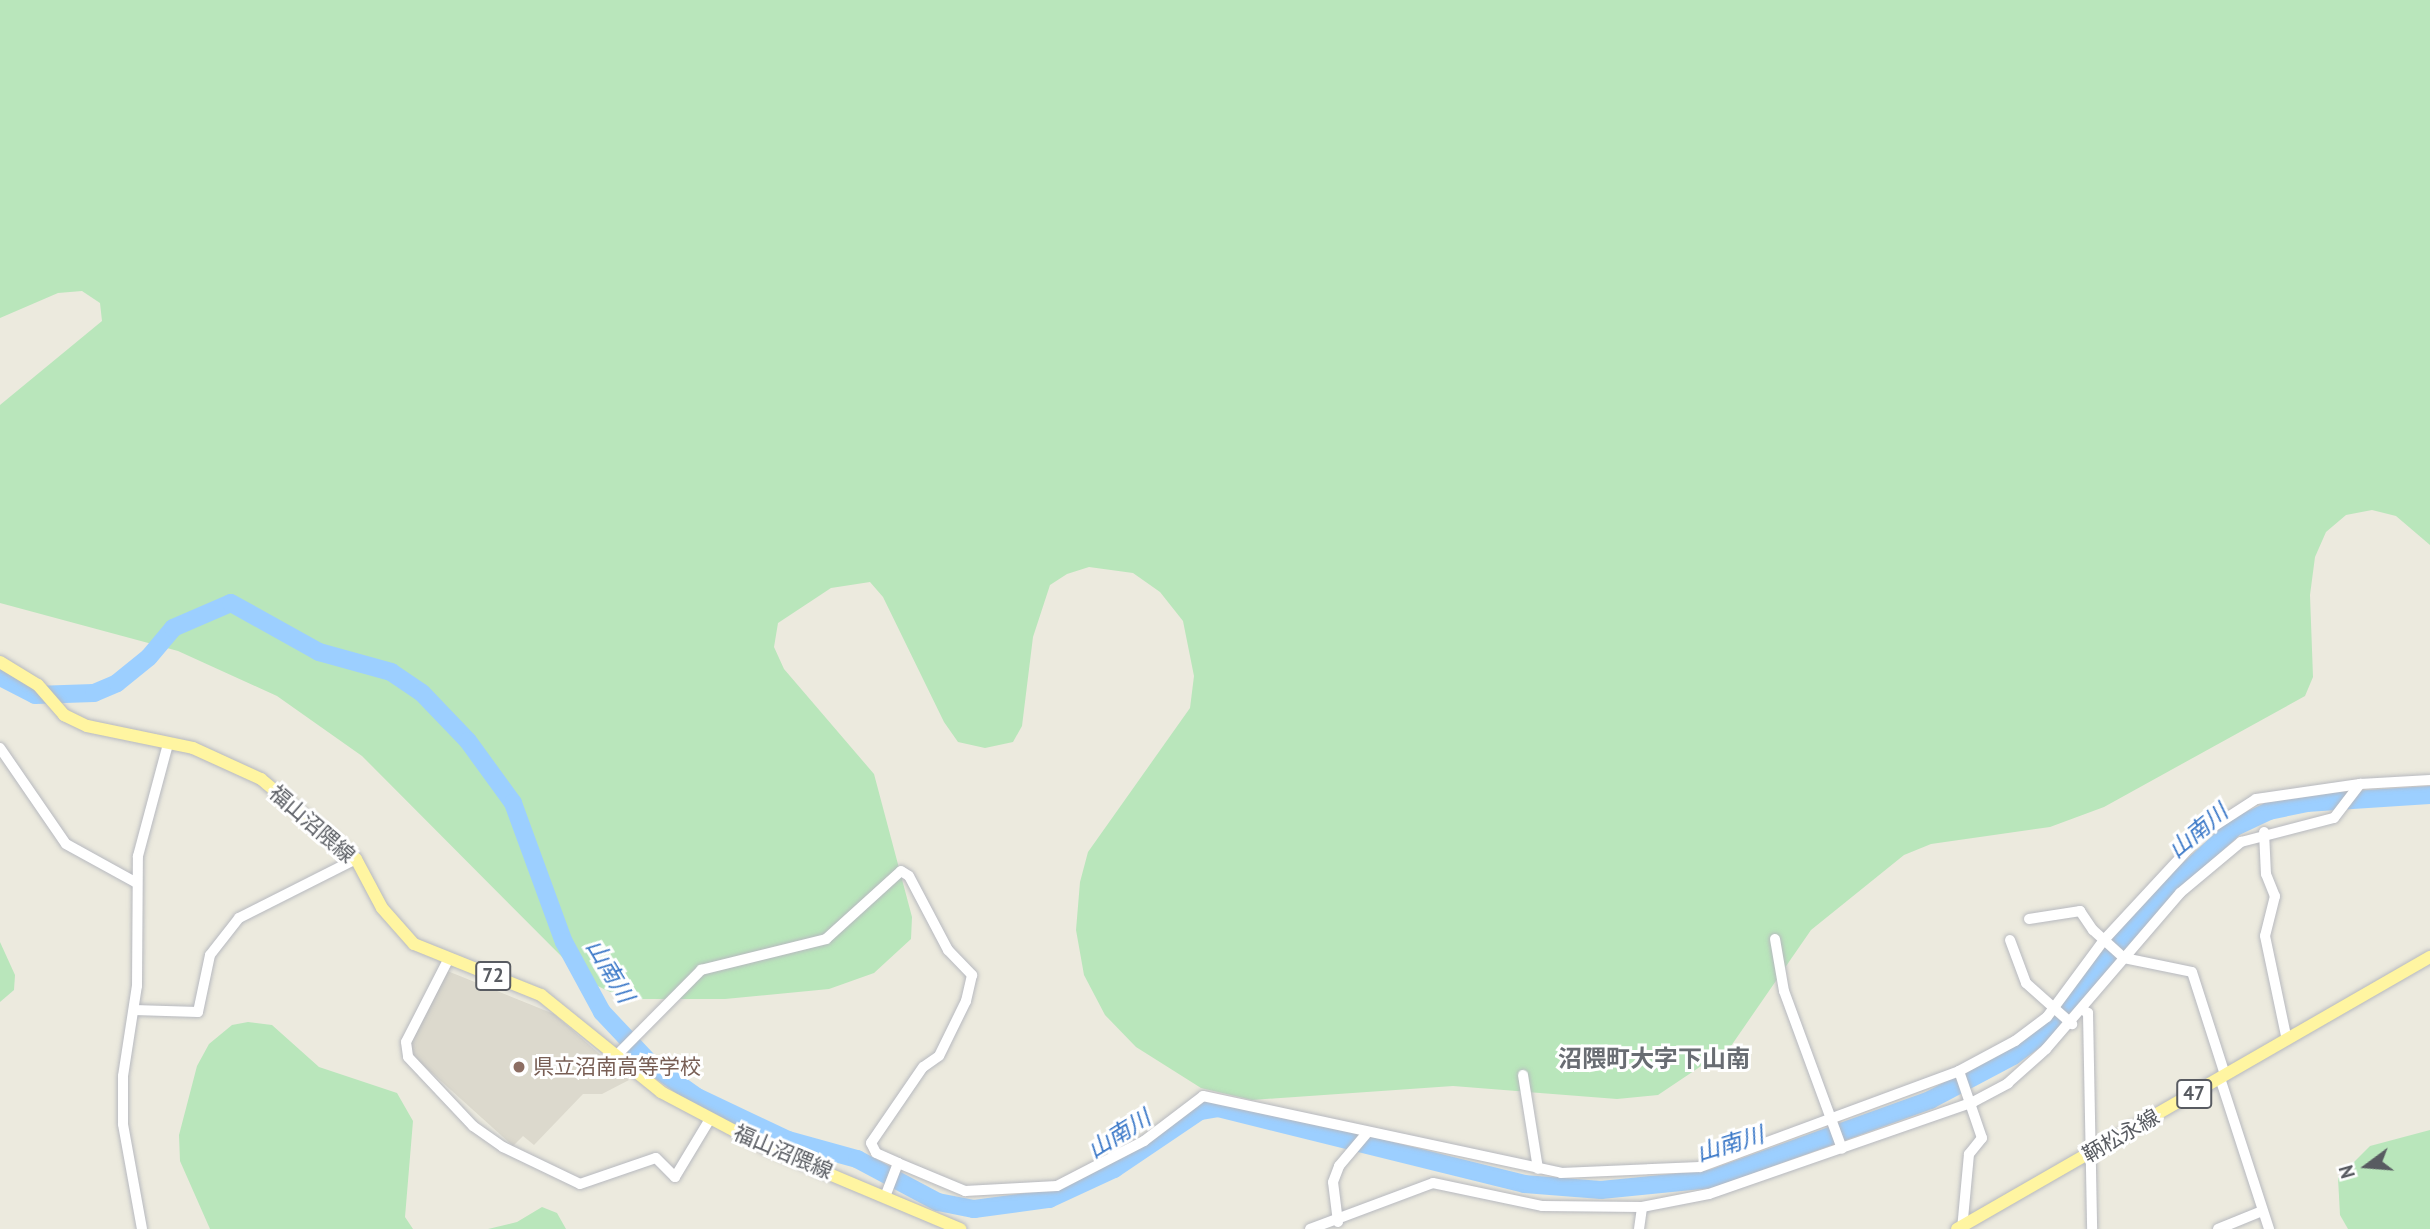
<!DOCTYPE html>
<html>
<head>
<meta charset="utf-8">
<style>
  body { margin:0 }
  #map { position:relative; width:2430px; height:1229px; overflow:hidden; background:#eceade; font-family:"PT Sans","Noto Sans JP",sans-serif }
  div>[style] { position:absolute }
  .education>* { inset:0; background:#dcd9cd }
  .green>* { inset:0; background:#b9e6bb }
  .river>* { height:18px; margin:-9px; padding:0 9px; transform-origin:9px; border-radius:9px; background:#9ccfff }
  .roads { filter:drop-shadow(0 0 2px #b7b9bf) drop-shadow(0 0 2px #b7b9bf) }
  .minor>* { height:10px; margin:-5px; padding:0 5px; transform-origin:5px; border-radius:5px; background:#fff }
  .major>* { height:12px; margin:-6px; padding:0 6px; transform-origin:6px; border-radius:6px; background:#fff5a1 }
  .dots>* { width:19px; height:19px; translate:-50% -50%; box-sizing:border-box; border:4px solid #fff; border-radius:50% }
  span { translate:-50% -50%; white-space:nowrap; text-align:center; line-height:1.15; -webkit-text-stroke:6px #fff; paint-order:stroke }
  .shield-label span { padding:2px 5px; background:#fff; border:2px solid; border-radius:5px; -webkit-text-stroke-width:0 }
  .shield-label { font-size:19px; color:#585b61; font-weight:700 }
  .street-label { font-size:21px; color:#585b61 }
  .education-label { font-size:21px; color:#785e54 }
  .left { translate:0 -50%; text-align:left }
  .water-label { font-size:23px; color:#3977c7; font-style:italic }
  .quarter-label { font-size:24px; color:#696d73; font-weight:700 }
  .north { position:absolute; left:2332px; top:1131px; width:70px; height:70px; -webkit-text-stroke:5px #fff; paint-order:stroke; rotate:254deg; font-size:19px; font-weight:700; line-height:28px; text-align:center; color:#585b61 }
  .north::after { content:''; display:block; margin:auto; width:24px; height:32px; background:#585b61; clip-path:polygon(50% 0,100% 100%,50% 72%,0 100%) }
</style>
</head>
<body>
<div id="map">
  <div class="education">
    <i style="clip-path:polygon(445px 970px,554px 1014px,629px 1080px,602px 1094px,583px 1094px,534px 1145px,523px 1136px,513px 1146px,411px 1054px,408px 1047px)"></i>
  </div>
  <div class="green">
    <i style="clip-path:polygon(0 0,2430px 0,2430px 545px,2396px 516px,2372px 510px,2346px 515px,2326px 532px,2315px 557px,2310px 595px,2313px 677px,2305px 696px,2104px 807px,2050px 827px,1931px 844px,1904px 855px,1811px 930px,1731px 1046px,1658px 1095px,1617px 1099px,1453px 1086px,1252px 1100px,1201px 1088px,1136px 1047px,1105px 1015px,1084px 975px,1076px 930px,1080px 882px,1088px 852px,1190px 708px,1194px 676px,1183px 621px,1160px 592px,1133px 573px,1089px 567px,1067px 574px,1050px 585px,1033px 637px,1022px 726px,1013px 742px,985px 748px,958px 742px,944px 722px,883px 597px,870px 582px,831px 588px,778px 623px,774px 647px,784px 669px,874px 774px,912px 917px,911px 939px,874px 973px,829px 989px,725px 999px,625px 999px,585px 980px,362px 756px,277px 696px,178px 651px,0 603px,0 405px,102px 321px,100px 303px,82px 291px,58px 293px,0 318px)"></i>
    <i style="clip-path:polygon(0 942px,15px 975px,14px 990px,0 1002px)"></i>
    <i style="clip-path:polygon(248px 1022px,272px 1025px,319px 1067px,397px 1093px,413px 1121px,405px 1217px,413px 1229px,210px 1229px,180px 1161px,179px 1135px,197px 1066px,209px 1044px,232px 1025px)"></i>
    <i style="clip-path:polygon(2430px 1130px,2430px 1229px,2348px 1229px,2340px 1215px,2338px 1178px,2370px 1146px)"></i>
    <i style="clip-path:polygon(542px 1207px,557px 1213px,566px 1229px,488px 1229px,517px 1222px)"></i>
  </div>
  <div class="river">
    <i style="left:0;top:677px;width:39px;rotate:27deg"></i>
    <i style="left:35px;top:695px;width:59px;rotate:-1.9deg"></i>
    <i style="left:94px;top:693px;width:25px;rotate:-23deg"></i>
    <i style="left:117px;top:683px;width:41px;rotate:-39.1deg"></i>
    <i style="left:149px;top:657px;width:38px;rotate:-50deg"></i>
    <i style="left:173px;top:628px;width:63px;rotate:-23.3deg"></i>
    <i style="left:231px;top:603px;width:101px;rotate:29.1deg"></i>
    <i style="left:319px;top:652px;width:75px;rotate:15.5deg"></i>
    <i style="left:391px;top:672px;width:37px;rotate:34deg"></i>
    <i style="left:422px;top:693px;width:66px;rotate:46.2deg"></i>
    <i style="left:468px;top:741px;width:77px;rotate:54deg"></i>
    <i style="left:513px;top:803px;width:148px;rotate:69.9deg"></i>
    <i style="left:564px;top:942px;width:80px;rotate:61.5deg"></i>
    <i style="left:602px;top:1012px;width:73px;rotate:46.7deg"></i>
    <i style="left:652px;top:1065px;width:55px;rotate:35.4deg"></i>
    <i style="left:697px;top:1097px;width:101px;rotate:25.3deg"></i>
    <i style="left:788px;top:1140px;width:72px;rotate:15.4deg"></i>
    <i style="left:857px;top:1159px;width:92px;rotate:28deg"></i>
    <i style="left:938px;top:1202px;width:37px;rotate:11deg"></i>
    <i style="left:974px;top:1209px;width:76px;rotate:-7.6deg"></i>
    <i style="left:1049px;top:1199px;width:72px;rotate:-24.8deg"></i>
    <i style="left:1114px;top:1169px;width:104px;rotate:-34deg"></i>
    <i style="left:1200px;top:1111px;width:18px;rotate:-9deg"></i>
    <i style="left:1218px;top:1108px;width:315px;rotate:13.9deg"></i>
    <i style="left:1524px;top:1184px;width:77px;rotate:4.5deg"></i>
    <i style="left:1601px;top:1190px;width:111px;rotate:-5.7deg"></i>
    <i style="left:1711px;top:1179px;width:233px;rotate:-19.8deg"></i>
    <i style="left:1930px;top:1100px;width:94px;rotate:-27.9deg"></i>
    <i style="left:2013px;top:1056px;width:36px;rotate:-36deg"></i>
    <i style="left:2042px;top:1035px;width:180px;rotate:-49.7deg"></i>
    <i style="left:2158px;top:898px;width:105px;rotate:-42.7deg"></i>
    <i style="left:2235px;top:827px;width:38px;rotate:-25deg"></i>
    <i style="left:2269px;top:811px;width:38px;rotate:-12deg"></i>
    <i style="left:2306px;top:803px;width:124px;rotate:-3.7deg"></i>
  </div>
  <div class="roads">
    <div class="minor">
      <i style="left:0;top:748px;width:116px;rotate:55.5deg"></i>
      <i style="left:66px;top:844px;width:79px;rotate:28.8deg"></i>
      <i style="left:2264px;top:832px;width:42px;rotate:87.3deg"></i>
      <i style="left:2266px;top:874px;width:24px;rotate:68deg"></i>
      <i style="left:2275px;top:896px;width:41px;rotate:104deg"></i>
      <i style="left:2265px;top:936px;width:106px;rotate:78.1deg"></i>
      <i style="left:2029px;top:919px;width:52px;rotate:-8.9deg"></i>
      <i style="left:2080px;top:911px;width:23px;rotate:56deg"></i>
      <i style="left:2093px;top:930px;width:42px;rotate:42.1deg"></i>
      <i style="left:2124px;top:958px;width:69px;rotate:11.6deg"></i>
      <i style="left:2192px;top:972px;width:108px;rotate:72.2deg"></i>
      <i style="left:1775px;top:939px;width:53px;rotate:80.2deg"></i>
      <i style="left:1784px;top:991px;width:168px;rotate:69.8deg"></i>
      <i style="left:2010px;top:940px;width:46px;rotate:69.6deg"></i>
      <i style="left:2026px;top:983px;width:62px;rotate:41.7deg"></i>
      <i style="left:448px;top:960px;width:92px;rotate:117.1deg"></i>
      <i style="left:406px;top:1042px;width:15px;rotate:82deg"></i>
      <i style="left:408px;top:1057px;width:95px;rotate:46.7deg"></i>
      <i style="left:473px;top:1126px;width:37px;rotate:35deg"></i>
      <i style="left:503px;top:1147px;width:85px;rotate:25.7deg"></i>
      <i style="left:580px;top:1184px;width:80px;rotate:-18.9deg"></i>
      <i style="left:656px;top:1158px;width:27px;rotate:45deg"></i>
      <i style="left:675px;top:1177px;width:68px;rotate:-58.9deg"></i>
      <i style="left:134px;top:1010px;width:64px;rotate:1.8deg"></i>
      <i style="left:198px;top:1012px;width:58px;rotate:-78.1deg"></i>
      <i style="left:210px;top:955px;width:47px;rotate:-51.9deg"></i>
      <i style="left:239px;top:918px;width:131px;rotate:-26.8deg"></i>
      <i style="left:2083px;top:1010px;width:6px;rotate:31deg"></i>
      <i style="left:2088px;top:1013px;width:216px;rotate:88.9deg"></i>
      <i style="left:617px;top:1055px;width:120px;rotate:-45.3deg"></i>
      <i style="left:701px;top:970px;width:129px;rotate:-13.9deg"></i>
      <i style="left:826px;top:939px;width:101px;rotate:-42.2deg"></i>
      <i style="left:901px;top:871px;width:9px;rotate:32deg"></i>
      <i style="left:909px;top:876px;width:84px;rotate:62.2deg"></i>
      <i style="left:948px;top:950px;width:35px;rotate:46deg"></i>
      <i style="left:972px;top:975px;width:27px;rotate:103deg"></i>
      <i style="left:966px;top:1001px;width:61px;rotate:116.1deg"></i>
      <i style="left:939px;top:1056px;width:19px;rotate:145deg"></i>
      <i style="left:923px;top:1067px;width:92px;rotate:124.4deg"></i>
      <i style="left:871px;top:1143px;width:11px;rotate:63deg"></i>
      <i style="left:876px;top:1153px;width:24px;rotate:24deg"></i>
      <i style="left:898px;top:1163px;width:34px;rotate:111deg"></i>
      <i style="left:1959px;top:1071px;width:71px;rotate:71.1deg"></i>
      <i style="left:1982px;top:1138px;width:21px;rotate:129deg"></i>
      <i style="left:1969px;top:1154px;width:75px;rotate:95.3deg"></i>
      <i style="left:1523px;top:1075px;width:95px;rotate:80.9deg"></i>
      <i style="left:2220px;top:1078px;width:159px;rotate:72deg"></i>
      <i style="left:898px;top:1163px;width:73px;rotate:22.7deg"></i>
      <i style="left:965px;top:1191px;width:92px;rotate:-3.1deg"></i>
      <i style="left:1057px;top:1186px;width:98px;rotate:-27.3deg"></i>
      <i style="left:1144px;top:1141px;width:74px;rotate:-37.3deg"></i>
      <i style="left:1203px;top:1096px;width:366px;rotate:12.1deg"></i>
      <i style="left:1561px;top:1173px;width:139px;rotate:-2.5deg"></i>
      <i style="left:1700px;top:1167px;width:276px;rotate:-20.3deg"></i>
      <i style="left:1959px;top:1071px;width:64px;rotate:-28.2deg"></i>
      <i style="left:2015px;top:1041px;width:40px;rotate:-37deg"></i>
      <i style="left:2047px;top:1017px;width:96px;rotate:-53.5deg"></i>
      <i style="left:2104px;top:940px;width:144px;rotate:-47.2deg"></i>
      <i style="left:2202px;top:834px;width:64px;rotate:-32.9deg"></i>
      <i style="left:2256px;top:799px;width:105px;rotate:-8.2deg"></i>
      <i style="left:1338px;top:1222px;width:40px;rotate:-97.1deg"></i>
      <i style="left:1333px;top:1182px;width:17px;rotate:-69deg"></i>
      <i style="left:1339px;top:1166px;width:42px;rotate:-49.8deg"></i>
      <i style="left:142px;top:1229px;width:107px;rotate:-100.3deg"></i>
      <i style="left:123px;top:1124px;width:48px;rotate:-90deg"></i>
      <i style="left:123px;top:1076px;width:91px;rotate:-81.2deg"></i>
      <i style="left:137px;top:986px;width:130px;rotate:-89.6deg"></i>
      <i style="left:138px;top:856px;width:116px;rotate:-75deg"></i>
      <i style="left:1310px;top:1229px;width:131px;rotate:-20.5deg"></i>
      <i style="left:1433px;top:1183px;width:111px;rotate:11.9deg"></i>
      <i style="left:1542px;top:1206px;width:100px;rotate:0.6deg"></i>
      <i style="left:1642px;top:1207px;width:68px;rotate:-11deg"></i>
      <i style="left:1709px;top:1194px;width:280px;rotate:-19.2deg"></i>
      <i style="left:1973px;top:1102px;width:40px;rotate:-28deg"></i>
      <i style="left:2008px;top:1083px;width:51px;rotate:-41.8deg"></i>
      <i style="left:2046px;top:1049px;width:206px;rotate:-49.3deg"></i>
      <i style="left:2180px;top:893px;width:80px;rotate:-39.9deg"></i>
      <i style="left:2241px;top:842px;width:96px;rotate:-14.5deg"></i>
      <i style="left:2334px;top:818px;width:43px;rotate:-52.6deg"></i>
      <i style="left:2360px;top:784px;width:70px;rotate:-3.3deg"></i>
      <i style="left:1639px;top:1229px;width:22px;rotate:-82deg"></i>
      <i style="left:2218px;top:1229px;width:48px;rotate:-22.2deg"></i>
    </div>
    <div class="major">
      <i style="left:0;top:662px;width:44px;rotate:31.2deg"></i>
      <i style="left:38px;top:685px;width:40px;rotate:49deg"></i>
      <i style="left:64px;top:715px;width:25px;rotate:26deg"></i>
      <i style="left:87px;top:726px;width:108px;rotate:11.7deg"></i>
      <i style="left:193px;top:748px;width:75px;rotate:24.5deg"></i>
      <i style="left:261px;top:779px;width:124px;rotate:40.1deg"></i>
      <i style="left:356px;top:859px;width:55px;rotate:62deg"></i>
      <i style="left:382px;top:908px;width:48px;rotate:48.4deg"></i>
      <i style="left:414px;top:944px;width:137px;rotate:21.9deg"></i>
      <i style="left:541px;top:995px;width:154px;rotate:38.9deg"></i>
      <i style="left:661px;top:1092px;width:118px;rotate:27.9deg"></i>
      <i style="left:765px;top:1147px;width:212px;rotate:22.8deg"></i>
      <i style="left:1957px;top:1229px;width:546px;rotate:-29.9deg"></i>
    </div>
  </div>
  <div class="dots">
    <i style="left:519px;top:1067px;background:#8d6e63"></i>
  </div>
  <div class="shield-label">
    <span style="left:493px;top:976px">72</span>
    <span style="left:2194px;top:1094px">47</span>
  </div>
  <div class="street-label">
    <span style="left:312px;top:824px;rotate:41deg">福山沼隈線</span>
    <span style="left:2121px;top:1136px;rotate:-30deg">鞆松永線</span>
    <span style="left:783px;top:1152px;rotate:23deg">福山沼隈線</span>
  </div>
  <div class="education-label">
    <span class="left" style="left:533px;top:1067px">県立沼南高等学校</span>
  </div>
  <div class="water-label">
    <span style="left:2198px;top:831px;rotate:-40deg">山南川</span>
    <span style="left:610px;top:971px;rotate:59deg">山南川</span>
    <span style="left:1119px;top:1134px;rotate:-32deg">山南川</span>
    <span style="left:1730px;top:1144px;rotate:-17deg">山南川</span>
  </div>
  <div class="quarter-label">
    <span style="left:1654px;top:1059px">沼隈町大字下山南</span>
  </div>
  <div class="north">N</div>
</div>
</body>
</html>
